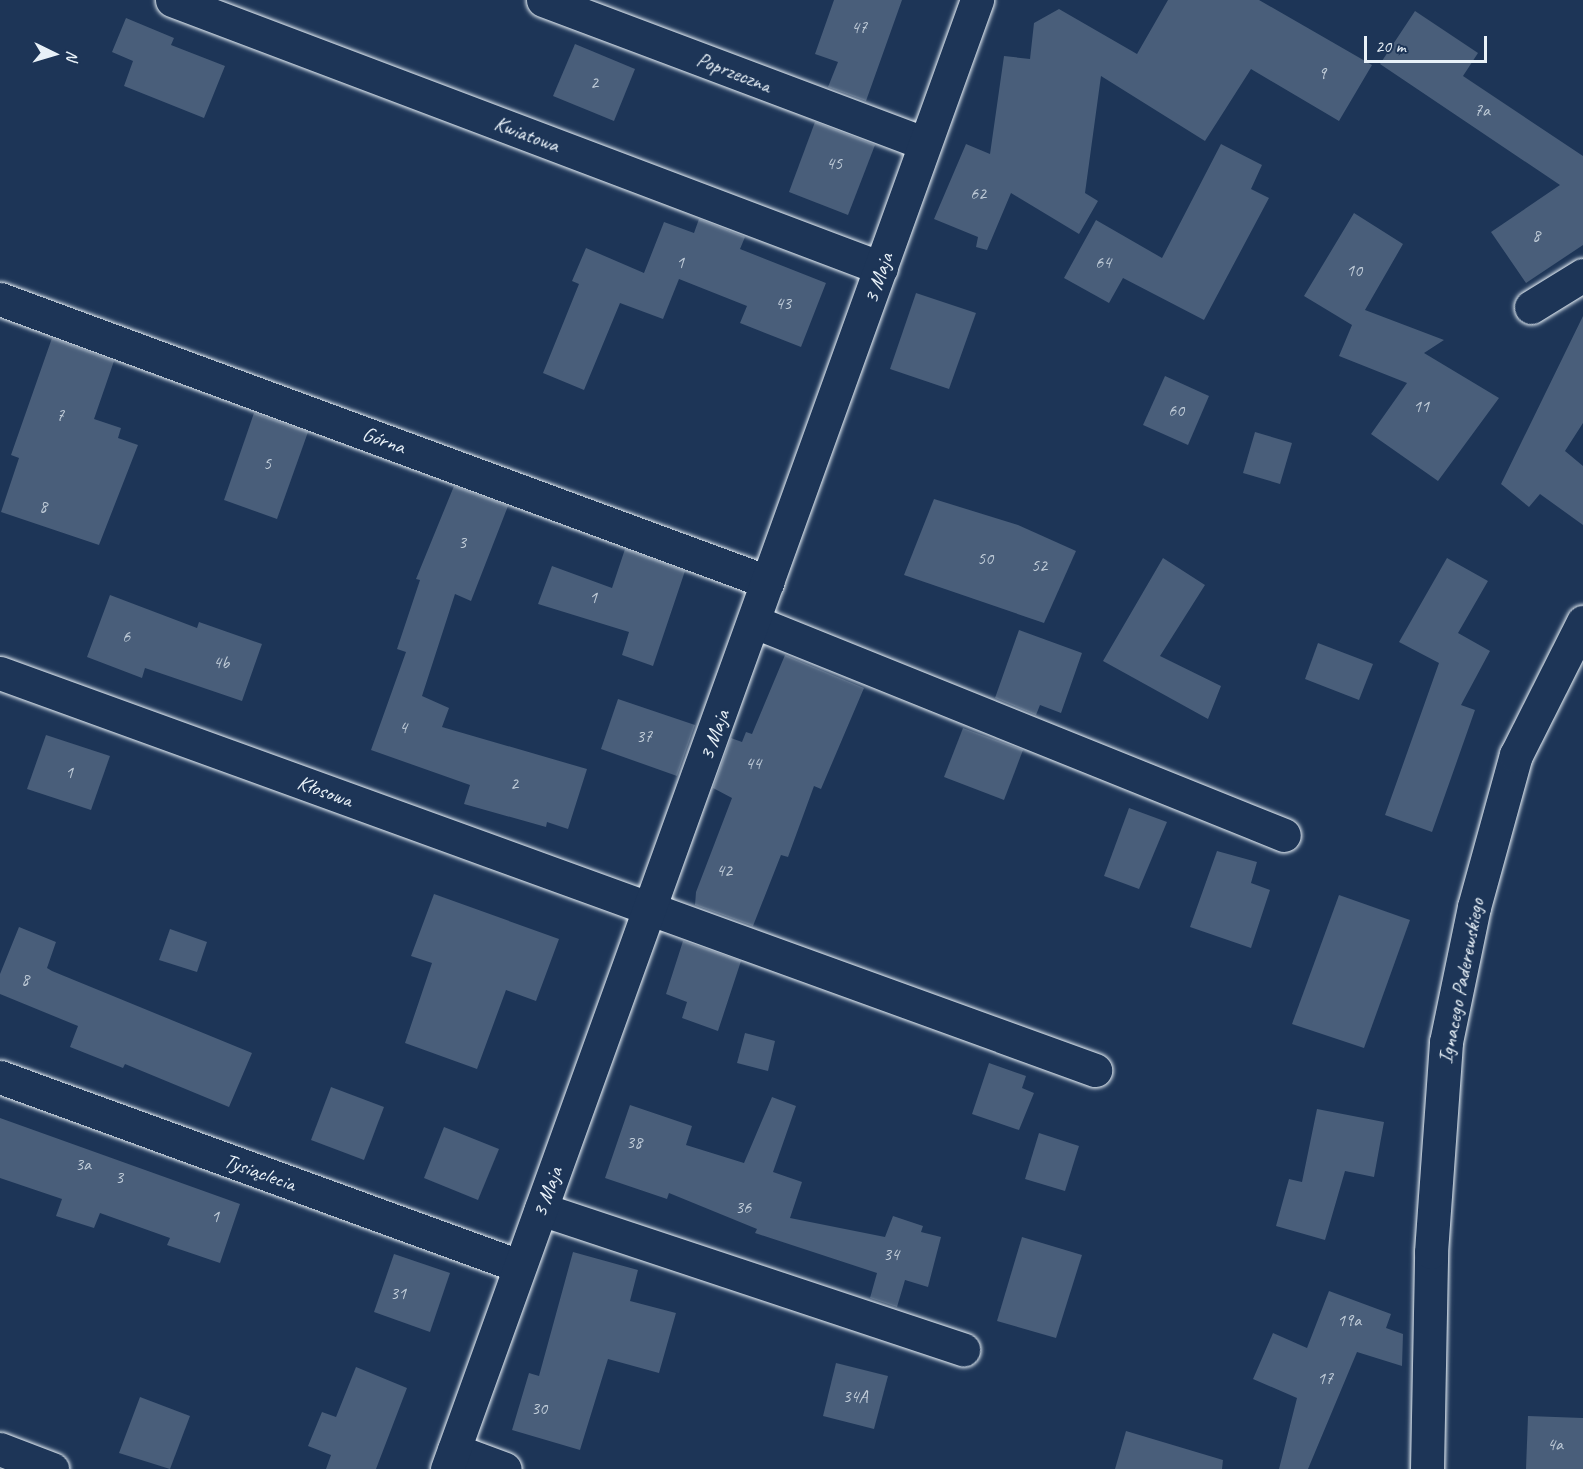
<!DOCTYPE html>
<html>
<head>
<meta charset="utf-8">
<style>
  body { margin:0 }
  #map { position:relative; width:1583px; height:1469px; overflow:hidden; background:#1d3557; font-family:Caveat,sans-serif }
  div>[style] { position:absolute }
  .building>* { inset:0; background:#495e7a }
  .roads { filter:drop-shadow(0 0 2px #e8f1f8) drop-shadow(0 0 2px #e8f1f8) }
  .minor>* { height:33px; margin:-16.5px; padding:0 16.5px; transform-origin:16.5px; border-radius:16.5px; background:#1d3557 }
  span { translate:-50% -50%; white-space:nowrap; text-align:center; line-height:1.15; -webkit-text-stroke:4.5px #1d3557; paint-order:stroke }
  .number-label { font-size:18px; color:#c0ccd8 }
  .number-label span { -webkit-text-stroke-width:0 }
  .street-label { font-size:21px; color:#e8f1f8 }
  .north { position:absolute; left:24px; top:24px; width:60px; height:60px; -webkit-text-stroke:4px #1d3557; paint-order:stroke; rotate:95deg; font-size:16px; font-weight:700; line-height:24px; text-align:center; color:#e8f1f8 }
  .north::after { content:''; display:block; margin:auto; width:21px; height:27px; background:#e8f1f8; clip-path:polygon(50% 0,100% 100%,50% 72%,0 100%) }
  .scale { position:absolute; left:1364px; top:36px; width:123px; height:27px; box-sizing:border-box; border:3px solid #e8f1f8; border-top:0; padding-left:8px; font-size:18px; line-height:21px; white-space:nowrap; color:#e8f1f8; -webkit-text-stroke:4px #1d3557; paint-order:stroke }
</style>
</head>
<body>
<div id="map">
  <div class="building">
    <i style="clip-path:polygon(834px 0,902px 0,866px 101px,828px 87px,838px 62px,815px 54px)"></i>
    <i style="clip-path:polygon(1168px 0,1259px 0,1372px 65px,1339px 121px,1251px 69px,1205px 141px,1101px 76px,1085px 193px,1098px 201px,1079px 234px,1011px 193px,987px 250px,976px 247px,978px 237px,934px 219px,966px 144px,990px 154px,1004px 56px,1030px 59px,1034px 23px,1059px 9px,1137px 54px)"></i>
    <i style="clip-path:polygon(1415px 11px,1478px 53px,1463px 76px,1583px 156px,1583px 245px,1526px 283px,1491px 232px,1560px 185px,1380px 64px)"></i>
    <i style="clip-path:polygon(126px 18px,174px 38px,171px 45px,225px 66px,204px 118px,124px 86px,133px 61px,112px 52px)"></i>
    <i style="clip-path:polygon(575px 44px,635px 69px,614px 121px,553px 96px)"></i>
    <i style="clip-path:polygon(815px 122px,875px 145px,848px 215px,789px 192px)"></i>
    <i style="clip-path:polygon(1221px 144px,1262px 165px,1251px 189px,1269px 198px,1204px 320px,1123px 278px,1109px 303px,1064px 278px,1096px 220px,1162px 258px)"></i>
    <i style="clip-path:polygon(1354px 213px,1403px 244px,1365px 310px,1444px 340px,1424px 353px,1499px 398px,1438px 481px,1371px 434px,1407px 383px,1339px 356px,1352px 325px,1304px 296px)"></i>
    <i style="clip-path:polygon(699px 219px,745px 237px,740px 249px,826px 283px,801px 347px,740px 323px,747px 306px,679px 279px,663px 319px,620px 303px,584px 390px,543px 373px,579px 284px,572px 281px,586px 248px,644px 273px,664px 222px,694px 233px)"></i>
    <i style="clip-path:polygon(916px 293px,976px 313px,949px 389px,890px 369px)"></i>
    <i style="clip-path:polygon(1583px 316px,1583px 423px,1565px 451px,1583px 466px,1583px 525px,1540px 494px,1529px 507px,1501px 484px)"></i>
    <i style="clip-path:polygon(52px 338px,114px 361px,94px 419px,121px 428px,118px 438px,138px 445px,99px 545px,1px 512px,19px 458px,11px 455px)"></i>
    <i style="clip-path:polygon(1165px 376px,1209px 396px,1188px 445px,1143px 425px)"></i>
    <i style="clip-path:polygon(254px 413px,308px 432px,277px 519px,224px 500px)"></i>
    <i style="clip-path:polygon(1255px 432px,1292px 443px,1280px 484px,1243px 473px)"></i>
    <i style="clip-path:polygon(454px 486px,508px 506px,471px 601px,455px 594px,422px 696px,449px 708px,442px 727px,587px 769px,568px 829px,547px 822px,546px 827px,464px 804px,470px 785px,371px 750px,406px 652px,397px 649px,420px 580px,416px 579px)"></i>
    <i style="clip-path:polygon(934px 499px,1018px 525px,1076px 551px,1044px 623px,904px 575px)"></i>
    <i style="clip-path:polygon(625px 549px,685px 571px,653px 666px,622px 655px,629px 632px,538px 604px,552px 566px,612px 588px)"></i>
    <i style="clip-path:polygon(1163px 558px,1205px 585px,1160px 656px,1221px 686px,1208px 719px,1103px 661px)"></i>
    <i style="clip-path:polygon(1447px 558px,1488px 581px,1458px 633px,1490px 651px,1461px 705px,1475px 710px,1432px 832px,1385px 815px,1439px 663px,1399px 642px)"></i>
    <i style="clip-path:polygon(110px 595px,197px 628px,199px 622px,262px 644px,242px 701px,145px 668px,142px 678px,87px 657px)"></i>
    <i style="clip-path:polygon(1019px 630px,1082px 653px,1061px 713px,1040px 705px,1036px 715px,995px 698px)"></i>
    <i style="clip-path:polygon(1318px 643px,1373px 664px,1359px 700px,1305px 679px)"></i>
    <i style="clip-path:polygon(785px 655px,864px 688px,821px 789px,814px 786px,788px 857px,781px 855px,753px 926px,695px 905px,696px 892px,732px 798px,713px 788px,731px 738px,742px 742px,746px 732px,752px 734px)"></i>
    <i style="clip-path:polygon(618px 699px,695px 725px,677px 776px,601px 749px)"></i>
    <i style="clip-path:polygon(963px 728px,1023px 750px,1004px 800px,944px 777px)"></i>
    <i style="clip-path:polygon(46px 735px,110px 756px,91px 810px,27px 789px)"></i>
    <i style="clip-path:polygon(1129px 808px,1167px 822px,1139px 889px,1104px 876px)"></i>
    <i style="clip-path:polygon(1217px 851px,1257px 862px,1251px 883px,1270px 890px,1251px 948px,1190px 927px)"></i>
    <i style="clip-path:polygon(434px 894px,559px 939px,536px 1001px,506px 990px,477px 1069px,405px 1043px,432px 963px,411px 956px)"></i>
    <i style="clip-path:polygon(1339px 895px,1410px 920px,1364px 1048px,1292px 1024px)"></i>
    <i style="clip-path:polygon(19px 927px,56px 942px,47px 968px,52px 971px,252px 1053px,229px 1107px,125px 1064px,123px 1068px,70px 1047px,78px 1026px,0 994px,0 974px)"></i>
    <i style="clip-path:polygon(170px 929px,207px 942px,197px 972px,159px 960px)"></i>
    <i style="clip-path:polygon(683px 941px,741px 961px,718px 1031px,682px 1018px,687px 1002px,666px 994px)"></i>
    <i style="clip-path:polygon(745px 1033px,775px 1041px,768px 1071px,737px 1063px)"></i>
    <i style="clip-path:polygon(989px 1063px,1026px 1076px,1022px 1088px,1034px 1093px,1019px 1130px,972px 1114px)"></i>
    <i style="clip-path:polygon(331px 1087px,384px 1107px,364px 1160px,311px 1140px)"></i>
    <i style="clip-path:polygon(772px 1097px,796px 1106px,773px 1172px,802px 1182px,790px 1218px,885px 1237px,893px 1216px,923px 1226px,921px 1232px,941px 1237px,928px 1287px,905px 1280px,897px 1307px,870px 1298px,877px 1273px,755px 1233px,757px 1229px,669px 1193px,667px 1199px,605px 1178px,630px 1105px,692px 1126px,686px 1145px,744px 1163px)"></i>
    <i style="clip-path:polygon(1317px 1109px,1384px 1122px,1374px 1177px,1345px 1171px,1325px 1240px,1276px 1226px,1289px 1179px,1302px 1182px)"></i>
    <i style="clip-path:polygon(0 1118px,240px 1204px,220px 1263px,167px 1245px,170px 1238px,100px 1213px,94px 1228px,56px 1216px,62px 1199px,0 1178px)"></i>
    <i style="clip-path:polygon(444px 1127px,499px 1149px,478px 1200px,424px 1178px)"></i>
    <i style="clip-path:polygon(1039px 1133px,1079px 1146px,1065px 1191px,1025px 1179px)"></i>
    <i style="clip-path:polygon(1022px 1237px,1082px 1255px,1056px 1338px,997px 1321px)"></i>
    <i style="clip-path:polygon(573px 1252px,638px 1270px,630px 1301px,676px 1313px,659px 1373px,608px 1359px,580px 1450px,512px 1430px,529px 1373px,539px 1376px)"></i>
    <i style="clip-path:polygon(394px 1254px,450px 1273px,430px 1332px,374px 1312px)"></i>
    <i style="clip-path:polygon(1329px 1291px,1391px 1314px,1386px 1328px,1403px 1334px,1402px 1366px,1357px 1352px,1308px 1469px,1279px 1469px,1297px 1398px,1253px 1379px,1273px 1333px,1307px 1348px)"></i>
    <i style="clip-path:polygon(836px 1363px,888px 1376px,874px 1429px,823px 1416px)"></i>
    <i style="clip-path:polygon(356px 1367px,407px 1388px,376px 1469px,326px 1469px,331px 1455px,308px 1446px,322px 1412px,336px 1417px)"></i>
    <i style="clip-path:polygon(140px 1397px,190px 1416px,170px 1469px,119px 1453px)"></i>
    <i style="clip-path:polygon(1528px 1416px,1583px 1418px,1583px 1469px,1526px 1469px)"></i>
    <i style="clip-path:polygon(1126px 1431px,1223px 1460px,1222px 1469px,1115px 1469px)"></i>
  </div>
  <div class="roads">
    <div class="minor">
      <i style="left:172px;top:0;width:758px;rotate:20.71deg"></i>
      <i style="left:543px;top:0;width:407px;rotate:20.6deg"></i>
      <i style="left:0;top:299px;width:818px;rotate:20.23deg"></i>
      <i style="left:1531px;top:307px;width:61px;rotate:-31.6deg"></i>
      <i style="left:755px;top:622px;width:570px;rotate:21.93deg"></i>
      <i style="left:0;top:673px;width:1165px;rotate:19.93deg"></i>
      <i style="left:0;top:1077px;width:552px;rotate:20.01deg"></i>
      <i style="left:541px;top:1209px;width:445px;rotate:18.4deg"></i>
      <i style="left:0;top:1449px;width:56px;rotate:21deg"></i>
      <i style="left:454px;top:1450px;width:54px;rotate:20.4deg"></i>
      <i style="left:447px;top:1469px;width:1562px;rotate:-70.16deg"></i>
      <i style="left:1427px;top:1469px;width:217px;rotate:-88.9deg"></i>
      <i style="left:1431px;top:1252px;width:211px;rotate:-85.9deg"></i>
      <i style="left:1446px;top:1042px;width:138px;rotate:-78.3deg"></i>
      <i style="left:1474px;top:907px;width:158px;rotate:-74.6deg"></i>
      <i style="left:1516px;top:755px;width:149px;rotate:-63.3deg"></i>
    </div>
  </div>
  <div class="number-label">
    <span style="left:859px;top:27px">47</span>
    <span style="left:1322px;top:73px">9</span>
    <span style="left:594px;top:82px">2</span>
    <span style="left:1482px;top:110px">7a</span>
    <span style="left:834px;top:163px">45</span>
    <span style="left:978px;top:193px">62</span>
    <span style="left:1536px;top:235px">8</span>
    <span style="left:680px;top:262px">1</span>
    <span style="left:1103px;top:262px">64</span>
    <span style="left:1354px;top:270px">10</span>
    <span style="left:783px;top:303px">43</span>
    <span style="left:1421px;top:406px">11</span>
    <span style="left:1176px;top:410px">60</span>
    <span style="left:60px;top:415px">7</span>
    <span style="left:267px;top:463px">5</span>
    <span style="left:43px;top:506px">8</span>
    <span style="left:462px;top:542px">3</span>
    <span style="left:985px;top:558px">50</span>
    <span style="left:1039px;top:565px">52</span>
    <span style="left:593px;top:597px">1</span>
    <span style="left:126px;top:636px">6</span>
    <span style="left:221px;top:662px">4b</span>
    <span style="left:403px;top:727px">4</span>
    <span style="left:644px;top:736px">37</span>
    <span style="left:753px;top:763px">44</span>
    <span style="left:69px;top:772px">1</span>
    <span style="left:514px;top:783px">2</span>
    <span style="left:724px;top:870px">42</span>
    <span style="left:25px;top:979px">8</span>
    <span style="left:634px;top:1142px">38</span>
    <span style="left:83px;top:1164px">3a</span>
    <span style="left:119px;top:1177px">3</span>
    <span style="left:743px;top:1207px">36</span>
    <span style="left:215px;top:1216px">1</span>
    <span style="left:891px;top:1254px">34</span>
    <span style="left:398px;top:1293px">31</span>
    <span style="left:1349px;top:1320px">19a</span>
    <span style="left:1325px;top:1378px">17</span>
    <span style="left:855px;top:1396px">34A</span>
    <span style="left:539px;top:1408px">30</span>
    <span style="left:1555px;top:1444px">4a</span>
  </div>
  <div class="street-label">
    <span style="left:734px;top:72px;rotate:21deg">Poprzeczna</span>
    <span style="left:527px;top:134px;rotate:21deg">Kwiatowa</span>
    <span style="left:878px;top:278px;rotate:-71deg">3 Maja</span>
    <span style="left:384px;top:440px;rotate:20deg">Górna</span>
    <span style="left:714px;top:735px;rotate:-70deg">3 Maja</span>
    <span style="left:325px;top:791px;rotate:20deg">Kłosowa</span>
    <span style="left:1461px;top:981px;rotate:-79deg">Ignacego Paderewskiego</span>
    <span style="left:260px;top:1172px;rotate:20deg">Tysiąclecia</span>
    <span style="left:547px;top:1192px;rotate:-70deg">3 Maja</span>
  </div>
  <div class="north">N</div>
  <div class="scale">20 m</div>
</div>
</body>
</html>
